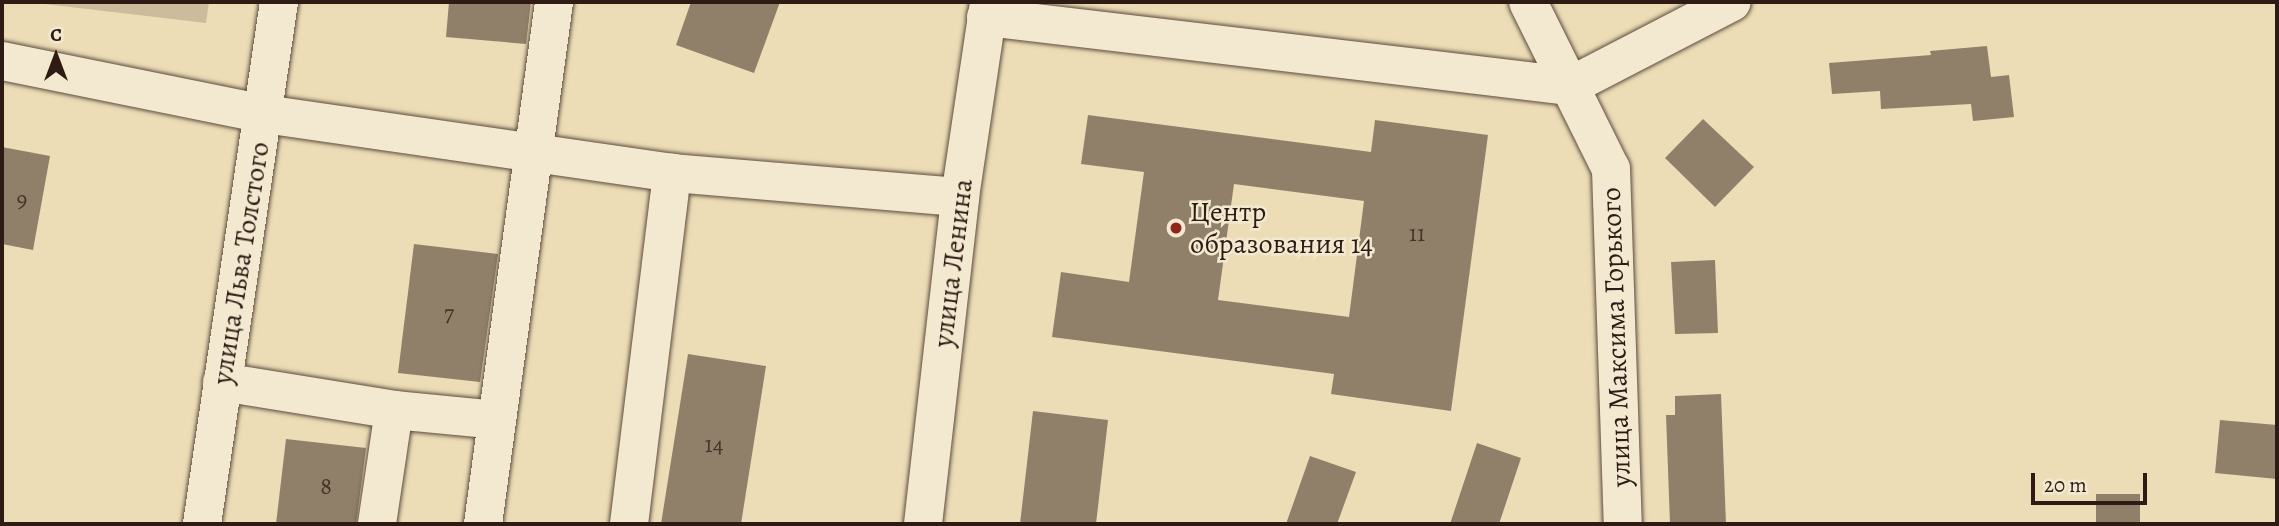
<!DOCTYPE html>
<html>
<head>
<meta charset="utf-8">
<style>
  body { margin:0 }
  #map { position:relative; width:2279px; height:526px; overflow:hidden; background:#ecddb7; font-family:Alegreya,serif }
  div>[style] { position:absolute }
  .green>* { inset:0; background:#ccbc9b }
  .building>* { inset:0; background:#918069 }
  .roads { filter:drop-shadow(0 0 2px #5e4c3d) drop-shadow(0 0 2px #5e4c3d) }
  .minor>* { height:38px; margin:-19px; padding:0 19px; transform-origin:19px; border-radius:19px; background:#f3e9d0 }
  .dots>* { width:19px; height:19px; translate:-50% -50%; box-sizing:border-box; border:4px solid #f3e9d0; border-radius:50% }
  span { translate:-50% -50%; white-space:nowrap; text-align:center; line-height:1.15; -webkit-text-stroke:5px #f3e9d0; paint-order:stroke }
  .number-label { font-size:24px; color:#473529 }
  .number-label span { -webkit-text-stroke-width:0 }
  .poi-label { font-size:28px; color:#2e1c14 }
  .left { translate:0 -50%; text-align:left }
  .street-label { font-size:28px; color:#2e1c14 }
  .frame { position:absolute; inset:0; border:4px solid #2e1c14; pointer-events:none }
  .north { position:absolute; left:21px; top:21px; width:70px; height:70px; -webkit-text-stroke:5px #f3e9d0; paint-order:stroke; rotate:0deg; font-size:19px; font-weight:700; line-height:28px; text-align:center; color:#2e1c14 }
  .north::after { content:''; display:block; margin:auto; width:24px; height:32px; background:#2e1c14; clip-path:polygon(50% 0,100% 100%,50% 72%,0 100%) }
  .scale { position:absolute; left:2031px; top:473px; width:116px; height:32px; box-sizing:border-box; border:4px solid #2e1c14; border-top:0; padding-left:9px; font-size:21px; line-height:24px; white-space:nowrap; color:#2e1c14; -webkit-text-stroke:5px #f3e9d0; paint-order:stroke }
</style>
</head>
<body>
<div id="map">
  <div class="green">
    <i style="clip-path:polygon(28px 2px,209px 2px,206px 23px)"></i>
  </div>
  <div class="building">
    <i style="clip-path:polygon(449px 2px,531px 2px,526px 44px,446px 37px)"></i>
    <i style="clip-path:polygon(691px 2px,780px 2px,754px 73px,676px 45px)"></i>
    <i style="clip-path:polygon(1987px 46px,1991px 77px,2009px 75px,2014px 117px,1973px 121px,1971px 104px,1881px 109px,1880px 91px,1832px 94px,1829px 63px,1931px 55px,1930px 51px)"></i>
    <i style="clip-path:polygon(evenodd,1088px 115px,1371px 152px,1375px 120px,1488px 135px,1451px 411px,1331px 394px,1334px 374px,1052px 337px,1061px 272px,1129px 282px,1144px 172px,1081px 164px,1088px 115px,1234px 184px,1364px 201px,1349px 317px,1218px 300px,1234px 184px)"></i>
    <i style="clip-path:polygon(1703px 119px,1754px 167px,1715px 207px,1665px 158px)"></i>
    <i style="clip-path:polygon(2px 147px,50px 156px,33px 250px,2px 244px)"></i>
    <i style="clip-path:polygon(414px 244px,498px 254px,480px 382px,398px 373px)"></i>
    <i style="clip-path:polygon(1715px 260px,1718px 333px,1675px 334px,1671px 262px)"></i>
    <i style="clip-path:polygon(688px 354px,766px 366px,741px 524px,661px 524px)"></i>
    <i style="clip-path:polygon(1721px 394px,1726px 524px,1670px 524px,1666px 415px,1675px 415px,1675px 396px)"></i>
    <i style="clip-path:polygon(1033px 411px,1108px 420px,1096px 524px,1020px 524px)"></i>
    <i style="clip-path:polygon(2220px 420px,2277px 425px,2277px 479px,2215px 473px)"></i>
    <i style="clip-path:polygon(286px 439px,366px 448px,356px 524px,276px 524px)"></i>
    <i style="clip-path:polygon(1477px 443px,1521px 458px,1499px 524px,1450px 524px)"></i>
    <i style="clip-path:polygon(1310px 456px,1356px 472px,1337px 524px,1286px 524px)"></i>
    <i style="clip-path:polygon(2096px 494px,2140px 494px,2140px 524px,2096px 524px)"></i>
  </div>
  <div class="roads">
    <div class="minor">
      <i style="left:1528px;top:2px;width:186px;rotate:63.6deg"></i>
      <i style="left:1611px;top:169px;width:355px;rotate:88.1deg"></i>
      <i style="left:986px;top:17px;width:588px;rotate:6.74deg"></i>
      <i style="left:2px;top:61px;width:267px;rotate:11.4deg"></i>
      <i style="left:264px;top:114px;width:412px;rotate:8.2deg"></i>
      <i style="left:672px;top:173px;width:289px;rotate:4.8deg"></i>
      <i style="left:1570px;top:86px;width:182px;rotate:-27.4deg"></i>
      <i style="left:222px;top:382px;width:174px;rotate:9.2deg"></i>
      <i style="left:394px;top:410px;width:115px;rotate:98.5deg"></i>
      <i style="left:394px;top:410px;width:103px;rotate:5.5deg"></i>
      <i style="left:202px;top:524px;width:528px;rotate:-81.61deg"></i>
      <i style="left:483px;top:524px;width:527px;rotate:-82.25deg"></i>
      <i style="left:629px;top:524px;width:354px;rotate:-83deg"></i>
      <i style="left:923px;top:524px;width:329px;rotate:-83.5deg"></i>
      <i style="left:960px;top:197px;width:197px;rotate:-81.5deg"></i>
    </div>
  </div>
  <div class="dots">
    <i style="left:1176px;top:228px;background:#8f2418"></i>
  </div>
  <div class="number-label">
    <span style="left:22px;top:200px">9</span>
    <span style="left:1417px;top:234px">11</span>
    <span style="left:449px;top:314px">7</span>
    <span style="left:714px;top:445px">14</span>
    <span style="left:326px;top:487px">8</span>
  </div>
  <div class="poi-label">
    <span class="left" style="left:1190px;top:228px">Центр<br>образования 14</span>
  </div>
  <div class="street-label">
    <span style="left:241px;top:263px;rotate:-81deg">улица Льва Толстого</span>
    <span style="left:953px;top:263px;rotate:-83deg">улица Ленина</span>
    <span style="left:1616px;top:337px;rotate:-92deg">улица Максима Горького</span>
  </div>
  <div class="frame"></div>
  <div class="north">С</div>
  <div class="scale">20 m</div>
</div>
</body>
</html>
